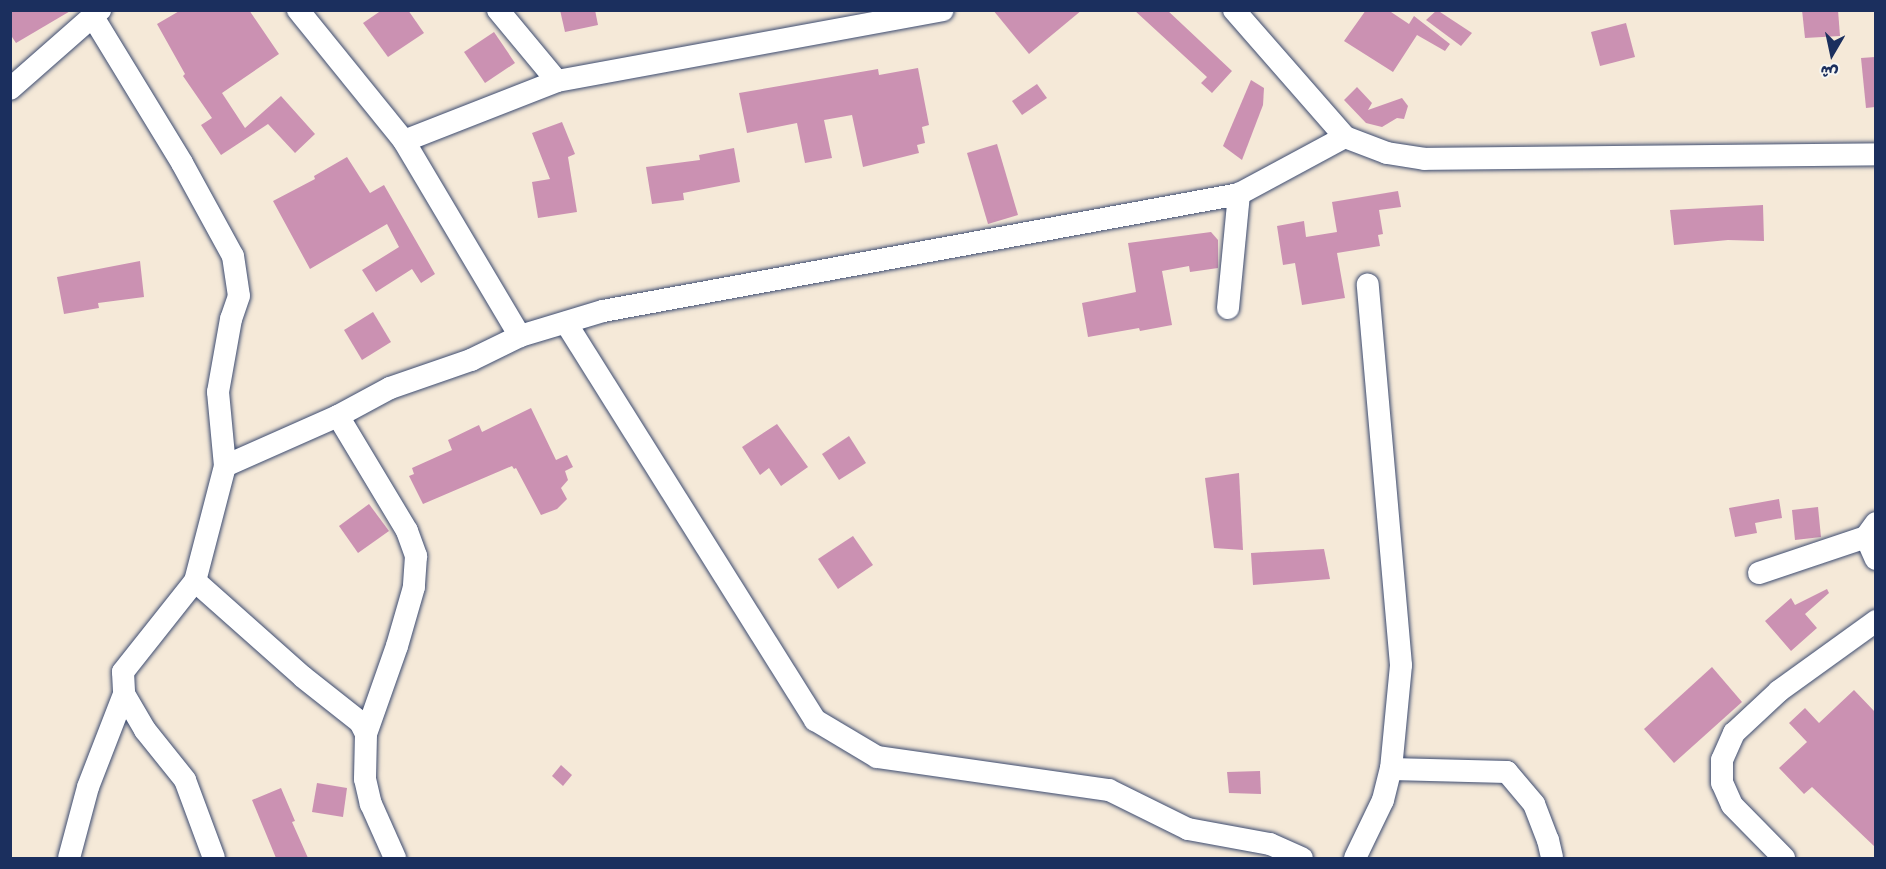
<!DOCTYPE html>
<html>
<head>
<meta charset="utf-8">
<style>
  body { margin:0 }
  #map { position:relative; width:1886px; height:869px; overflow:hidden; background:#f5e9d8; font-family:Pangolin,"Playpen Sans Arabic",sans-serif }
  div>[style] { position:absolute }
  .building>* { inset:0; background:#cb91b2 }
  .roads { filter:drop-shadow(0 0 2px #3c4b70) drop-shadow(0 0 2px #3c4b70) }
  .minor>* { height:22px; margin:-11px; padding:0 11px; transform-origin:11px; border-radius:11px; background:#fff }
  span { translate:-50% -50%; white-space:nowrap; text-align:center; line-height:1.15; -webkit-text-stroke:5px #f6f6f2; paint-order:stroke }
  .frame { position:absolute; inset:0; border:12px solid #1b2f5e; pointer-events:none }
  .north { position:absolute; left:1802px; top:24px; width:60px; height:60px; -webkit-text-stroke:4px #f6f6f2; paint-order:stroke; rotate:189deg; font-size:16px; font-weight:700; line-height:24px; text-align:center; color:#1b2f5e }
  .north::after { content:''; display:block; margin:auto; width:21px; height:27px; background:#1b2f5e; clip-path:polygon(50% 0,100% 100%,50% 72%,0 100%) }
</style>
</head>
<body>
<div id="map">
  <div class="building">
    <i style="clip-path:polygon(10px 10px,72px 10px,16px 43px,10px 34px)"></i>
    <i style="clip-path:polygon(181px 10px,249px 10px,279px 54px,222px 93px,245px 128px,281px 96px,315px 134px,295px 153px,268px 124px,221px 155px,201px 125px,212px 118px,183px 76px,185px 74px,157px 24px)"></i>
    <i style="clip-path:polygon(382px 10px,408px 10px,424px 33px,388px 57px,363px 23px)"></i>
    <i style="clip-path:polygon(560px 10px,595px 10px,598px 25px,565px 32px)"></i>
    <i style="clip-path:polygon(993px 10px,1082px 10px,1029px 54px)"></i>
    <i style="clip-path:polygon(1134px 10px,1167px 10px,1232px 71px,1212px 93px,1201px 83px,1207px 77px)"></i>
    <i style="clip-path:polygon(1366px 10px,1388px 10px,1409px 24px,1414px 16px,1450px 44px,1445px 51px,1417px 35px,1393px 72px,1344px 41px)"></i>
    <i style="clip-path:polygon(1437px 10px,1472px 33px,1461px 46px,1426px 20px)"></i>
    <i style="clip-path:polygon(1802px 10px,1838px 10px,1840px 36px,1805px 38px)"></i>
    <i style="clip-path:polygon(1626px 23px,1635px 57px,1600px 66px,1591px 32px)"></i>
    <i style="clip-path:polygon(494px 32px,515px 63px,485px 83px,464px 52px)"></i>
    <i style="clip-path:polygon(1875px 57px,1875px 107px,1866px 108px,1861px 58px)"></i>
    <i style="clip-path:polygon(918px 68px,929px 125px,922px 127px,925px 143px,917px 145px,919px 153px,863px 167px,852px 115px,824px 120px,832px 158px,805px 163px,797px 123px,747px 133px,739px 93px,878px 69px,879px 75px)"></i>
    <i style="clip-path:polygon(1251px 80px,1264px 88px,1263px 105px,1242px 160px,1223px 146px)"></i>
    <i style="clip-path:polygon(1037px 84px,1047px 98px,1022px 115px,1012px 101px)"></i>
    <i style="clip-path:polygon(1357px 87px,1372px 103px,1368px 110px,1402px 98px,1408px 106px,1404px 119px,1397px 118px,1382px 127px,1366px 123px,1344px 100px)"></i>
    <i style="clip-path:polygon(562px 122px,575px 154px,568px 157px,577px 212px,538px 218px,532px 182px,550px 179px,532px 133px)"></i>
    <i style="clip-path:polygon(997px 144px,1018px 215px,988px 224px,967px 153px)"></i>
    <i style="clip-path:polygon(734px 148px,740px 182px,683px 193px,684px 200px,652px 204px,646px 167px,700px 160px,699px 155px)"></i>
    <i style="clip-path:polygon(347px 157px,370px 193px,384px 185px,435px 274px,421px 283px,412px 269px,376px 292px,362px 270px,399px 247px,387px 224px,310px 269px,273px 201px,315px 179px,314px 176px)"></i>
    <i style="clip-path:polygon(1398px 191px,1401px 207px,1379px 210px,1383px 234px,1378px 235px,1380px 246px,1337px 253px,1345px 298px,1302px 305px,1295px 263px,1283px 265px,1277px 226px,1304px 221px,1306px 237px,1337px 232px,1332px 202px)"></i>
    <i style="clip-path:polygon(1763px 205px,1764px 241px,1728px 240px,1674px 245px,1670px 210px)"></i>
    <i style="clip-path:polygon(1211px 232px,1218px 240px,1218px 268px,1190px 272px,1189px 266px,1162px 271px,1172px 325px,1140px 331px,1139px 328px,1088px 337px,1082px 303px,1136px 292px,1128px 243px)"></i>
    <i style="clip-path:polygon(140px 261px,144px 297px,98px 303px,99px 308px,64px 314px,57px 277px)"></i>
    <i style="clip-path:polygon(373px 312px,391px 342px,362px 360px,344px 330px)"></i>
    <i style="clip-path:polygon(531px 408px,556px 460px,567px 455px,573px 467px,565px 471px,568px 480px,561px 488px,567px 499px,557px 509px,541px 515px,516px 468px,514px 469px,512px 466px,423px 504px,409px 476px,414px 474px,412px 468px,452px 450px,448px 440px,479px 425px,482px 432px)"></i>
    <i style="clip-path:polygon(777px 424px,808px 467px,781px 486px,769px 468px,760px 475px,742px 447px)"></i>
    <i style="clip-path:polygon(849px 436px,866px 463px,839px 480px,822px 454px)"></i>
    <i style="clip-path:polygon(1239px 473px,1243px 550px,1214px 548px,1205px 478px)"></i>
    <i style="clip-path:polygon(1779px 499px,1782px 518px,1755px 523px,1757px 533px,1735px 537px,1729px 508px)"></i>
    <i style="clip-path:polygon(369px 504px,389px 531px,358px 553px,339px 526px)"></i>
    <i style="clip-path:polygon(1818px 507px,1821px 537px,1795px 540px,1792px 510px)"></i>
    <i style="clip-path:polygon(853px 536px,873px 565px,838px 589px,818px 559px)"></i>
    <i style="clip-path:polygon(1324px 549px,1330px 579px,1253px 585px,1251px 553px)"></i>
    <i style="clip-path:polygon(1827px 589px,1829px 593px,1805px 614px,1817px 628px,1791px 651px,1765px 621px,1791px 598px,1795px 605px)"></i>
    <i style="clip-path:polygon(1712px 667px,1742px 702px,1674px 763px,1644px 729px)"></i>
    <i style="clip-path:polygon(1854px 690px,1875px 712px,1875px 847px,1812px 787px,1804px 794px,1779px 768px,1807px 742px,1789px 723px,1805px 708px,1819px 723px)"></i>
    <i style="clip-path:polygon(561px 765px,572px 775px,563px 786px,552px 776px)"></i>
    <i style="clip-path:polygon(1260px 771px,1261px 794px,1229px 793px,1227px 772px)"></i>
    <i style="clip-path:polygon(317px 783px,347px 788px,343px 817px,312px 812px)"></i>
    <i style="clip-path:polygon(281px 788px,295px 821px,292px 822px,308px 858px,276px 858px,252px 800px)"></i>
  </div>
  <div class="roads">
    <div class="minor">
      <i style="left:298px;top:10px;width:169px;rotate:51deg"></i>
      <i style="left:404px;top:141px;width:227px;rotate:59.3deg"></i>
      <i style="left:498px;top:10px;width:92px;rotate:50.3deg"></i>
      <i style="left:1234px;top:10px;width:169px;rotate:48.8deg"></i>
      <i style="left:1345px;top:137px;width:45px;rotate:20.9deg"></i>
      <i style="left:1387px;top:153px;width:38px;rotate:9deg"></i>
      <i style="left:1425px;top:159px;width:451px;rotate:-0.6deg"></i>
      <i style="left:93px;top:17px;width:171px;rotate:58.6deg"></i>
      <i style="left:182px;top:163px;width:106px;rotate:61.3deg"></i>
      <i style="left:233px;top:256px;width:40px;rotate:81.5deg"></i>
      <i style="left:239px;top:296px;width:24px;rotate:109deg"></i>
      <i style="left:231px;top:319px;width:74px;rotate:100.1deg"></i>
      <i style="left:218px;top:392px;width:74px;rotate:84.6deg"></i>
      <i style="left:225px;top:466px;width:119px;rotate:104.6deg"></i>
      <i style="left:195px;top:581px;width:144px;rotate:41.6deg"></i>
      <i style="left:303px;top:677px;width:73px;rotate:38.3deg"></i>
      <i style="left:360px;top:722px;width:13px;rotate:63deg"></i>
      <i style="left:366px;top:734px;width:45px;rotate:91.3deg"></i>
      <i style="left:365px;top:779px;width:26px;rotate:77deg"></i>
      <i style="left:371px;top:804px;width:59px;rotate:66deg"></i>
      <i style="left:10px;top:89px;width:120px;rotate:-41.3deg"></i>
      <i style="left:404px;top:141px;width:164px;rotate:-21.4deg"></i>
      <i style="left:557px;top:81px;width:392px;rotate:-10.4deg"></i>
      <i style="left:1228px;top:308px;width:115px;rotate:-84.5deg"></i>
      <i style="left:566px;top:323px;width:469px;rotate:57.9deg"></i>
      <i style="left:815px;top:720px;width:72px;rotate:30.8deg"></i>
      <i style="left:877px;top:757px;width:234px;rotate:8.1deg"></i>
      <i style="left:1109px;top:790px;width:88px;rotate:26.3deg"></i>
      <i style="left:1188px;top:829px;width:83px;rotate:10.4deg"></i>
      <i style="left:1270px;top:844px;width:35px;rotate:24deg"></i>
      <i style="left:338px;top:416px;width:134px;rotate:59deg"></i>
      <i style="left:407px;top:531px;width:27px;rotate:70deg"></i>
      <i style="left:416px;top:556px;width:31px;rotate:94deg"></i>
      <i style="left:414px;top:587px;width:61px;rotate:106.1deg"></i>
      <i style="left:397px;top:646px;width:93px;rotate:109.4deg"></i>
      <i style="left:225px;top:466px;width:124px;rotate:-23.9deg"></i>
      <i style="left:338px;top:416px;width:59px;rotate:-28.3deg"></i>
      <i style="left:390px;top:388px;width:86px;rotate:-19.1deg"></i>
      <i style="left:471px;top:360px;width:55px;rotate:-26.1deg"></i>
      <i style="left:520px;top:336px;width:87px;rotate:-16.8deg"></i>
      <i style="left:603px;top:311px;width:647px;rotate:-10.42deg"></i>
      <i style="left:1239px;top:194px;width:120px;rotate:-28.3deg"></i>
      <i style="left:1876px;top:523px;width:17px;rotate:126deg"></i>
      <i style="left:1866px;top:537px;width:24px;rotate:66deg"></i>
      <i style="left:1759px;top:573px;width:113px;rotate:-18.6deg"></i>
      <i style="left:195px;top:581px;width:116px;rotate:128.4deg"></i>
      <i style="left:123px;top:672px;width:22px;rotate:87deg"></i>
      <i style="left:124px;top:694px;width:42px;rotate:59.7deg"></i>
      <i style="left:145px;top:730px;width:64px;rotate:51.3deg"></i>
      <i style="left:185px;top:780px;width:83px;rotate:69.6deg"></i>
      <i style="left:1391px;top:769px;width:116px;rotate:1.5deg"></i>
      <i style="left:1507px;top:772px;width:42px;rotate:49.8deg"></i>
      <i style="left:1534px;top:804px;width:39px;rotate:69deg"></i>
      <i style="left:1548px;top:840px;width:18px;rotate:77deg"></i>
      <i style="left:69px;top:858px;width:73px;rotate:-75deg"></i>
      <i style="left:88px;top:787px;width:100px;rotate:-68.8deg"></i>
      <i style="left:1355px;top:858px;width:64px;rotate:-64.2deg"></i>
      <i style="left:1383px;top:800px;width:32px;rotate:-76deg"></i>
      <i style="left:1391px;top:769px;width:104px;rotate:-84.5deg"></i>
      <i style="left:1401px;top:665px;width:382px;rotate:-95deg"></i>
      <i style="left:1784px;top:858px;width:74px;rotate:-134.5deg"></i>
      <i style="left:1732px;top:805px;width:24px;rotate:-114deg"></i>
      <i style="left:1722px;top:783px;width:23px;rotate:-90deg"></i>
      <i style="left:1722px;top:760px;width:30px;rotate:-66deg"></i>
      <i style="left:1734px;top:733px;width:62px;rotate:-43deg"></i>
      <i style="left:1779px;top:691px;width:120px;rotate:-35.8deg"></i>
    </div>
  </div>
  <div class="frame"></div>
  <div class="north">ش</div>
</div>
</body>
</html>
